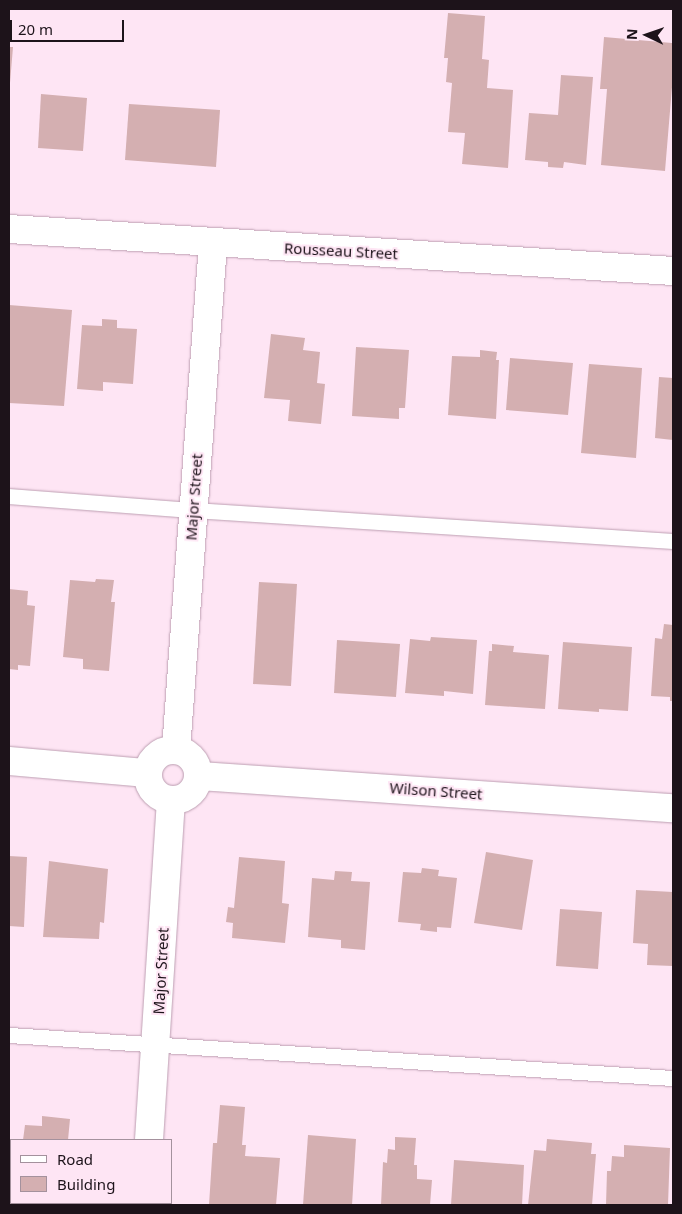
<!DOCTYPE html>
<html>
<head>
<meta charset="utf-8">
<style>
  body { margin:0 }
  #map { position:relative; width:682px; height:1214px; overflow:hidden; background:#fee5f4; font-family:"Noto Sans",sans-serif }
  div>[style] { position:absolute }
  .building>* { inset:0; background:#d4afb1 }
  .roads { filter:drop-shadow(0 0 1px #bd9fb2) drop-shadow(0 0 1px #bd9fb2) }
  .service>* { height:15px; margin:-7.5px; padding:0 7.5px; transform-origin:7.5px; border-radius:7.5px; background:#fff }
  .minor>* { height:28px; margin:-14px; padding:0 14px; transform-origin:14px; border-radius:14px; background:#fff }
  .minor>.ring { margin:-14px; padding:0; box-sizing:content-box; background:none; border:28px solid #fff; border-radius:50% }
  span { translate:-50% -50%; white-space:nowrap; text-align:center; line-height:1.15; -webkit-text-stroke:4px #fee5f4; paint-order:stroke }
  .street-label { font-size:15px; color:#1d131a }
  .frame { position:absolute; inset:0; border:10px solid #1d131a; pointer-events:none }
  .legend { position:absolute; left:10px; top:1139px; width:162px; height:65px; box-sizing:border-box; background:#fee5f4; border:1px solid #a4919d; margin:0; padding:6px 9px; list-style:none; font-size:15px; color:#1d131a }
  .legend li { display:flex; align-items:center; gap:10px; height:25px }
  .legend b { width:25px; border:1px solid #a4919d }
  .north { position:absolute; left:622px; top:10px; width:50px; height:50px; -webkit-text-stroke:4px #fee5f4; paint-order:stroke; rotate:273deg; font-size:14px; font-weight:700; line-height:20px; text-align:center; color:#1d131a }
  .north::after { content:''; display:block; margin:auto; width:18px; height:22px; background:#1d131a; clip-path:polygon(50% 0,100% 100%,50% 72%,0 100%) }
  .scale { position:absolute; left:10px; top:20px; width:114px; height:22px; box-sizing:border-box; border:2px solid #1d131a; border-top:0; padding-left:6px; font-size:15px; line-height:18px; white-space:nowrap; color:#1d131a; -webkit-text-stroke:4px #fee5f4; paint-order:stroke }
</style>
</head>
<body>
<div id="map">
  <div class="building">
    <i style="clip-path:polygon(448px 13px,485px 16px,482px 59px,489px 60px,487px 88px,513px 90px,508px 168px,462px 164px,465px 133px,448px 132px,452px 83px,446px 82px,448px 58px,444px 58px)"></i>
    <i style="clip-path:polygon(604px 37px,672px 43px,673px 75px,665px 171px,601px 165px,607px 89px,600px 89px)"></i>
    <i style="clip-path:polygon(9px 47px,13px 47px,10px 83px,9px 83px)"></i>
    <i style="clip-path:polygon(561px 75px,593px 77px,586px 165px,564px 162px,563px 168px,548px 167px,548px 162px,525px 160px,529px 113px,558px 115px)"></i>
    <i style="clip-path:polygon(41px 94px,87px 98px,83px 151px,38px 148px)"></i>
    <i style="clip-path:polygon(129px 104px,220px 110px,216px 167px,125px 160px)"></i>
    <i style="clip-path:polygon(9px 305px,72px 310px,64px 406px,9px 403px)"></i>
    <i style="clip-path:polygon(102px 319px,117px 320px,117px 328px,137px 329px,133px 384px,103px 382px,103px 391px,77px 389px,82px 325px,102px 326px)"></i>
    <i style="clip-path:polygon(271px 334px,305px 338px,303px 350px,320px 352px,317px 383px,325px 384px,321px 424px,288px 421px,290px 400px,264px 398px)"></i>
    <i style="clip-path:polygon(356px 347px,409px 350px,405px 408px,399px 408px,399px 419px,352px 416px)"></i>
    <i style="clip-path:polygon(480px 350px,497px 352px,496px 360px,499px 360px,496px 419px,448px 415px,452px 356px,480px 357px)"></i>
    <i style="clip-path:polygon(510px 358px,573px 363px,568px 415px,506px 410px)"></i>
    <i style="clip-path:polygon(589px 364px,642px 368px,636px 458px,581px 453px)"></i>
    <i style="clip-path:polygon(659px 377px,673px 378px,673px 440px,655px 438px)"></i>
    <i style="clip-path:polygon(96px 579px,114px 580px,111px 602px,115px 602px,109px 671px,83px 669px,83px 659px,63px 657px,70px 580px,95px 582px)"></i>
    <i style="clip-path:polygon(259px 582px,297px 584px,291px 686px,253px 684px)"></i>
    <i style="clip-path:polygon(9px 589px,28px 591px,27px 605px,35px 606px,30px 666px,18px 665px,18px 670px,9px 669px)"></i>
    <i style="clip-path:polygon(664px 624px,673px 625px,673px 701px,670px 701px,670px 697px,651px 696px,655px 638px,662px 639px)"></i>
    <i style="clip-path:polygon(431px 637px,477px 640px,473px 694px,444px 691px,444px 696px,405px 693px,410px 639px,430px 641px)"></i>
    <i style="clip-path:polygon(337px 640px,400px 644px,396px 697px,334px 693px)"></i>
    <i style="clip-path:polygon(563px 642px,632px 647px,628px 711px,599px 709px,599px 712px,558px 709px)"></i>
    <i style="clip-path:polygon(492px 644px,514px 646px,513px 652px,549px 655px,545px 709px,485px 705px,489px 651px,492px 651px)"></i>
    <i style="clip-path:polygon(486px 852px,533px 860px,522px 930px,474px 923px)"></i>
    <i style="clip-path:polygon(9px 856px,27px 857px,24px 927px,9px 926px)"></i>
    <i style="clip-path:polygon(239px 857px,285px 861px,282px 903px,289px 904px,285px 943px,232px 938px,233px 923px,226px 922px,228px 907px,234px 908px)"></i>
    <i style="clip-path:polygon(49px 861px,108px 869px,104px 923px,100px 922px,99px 939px,43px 937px)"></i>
    <i style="clip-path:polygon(422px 868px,439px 870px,438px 876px,457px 878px,451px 928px,437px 927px,437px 932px,420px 930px,421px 924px,398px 922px,403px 872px,421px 873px)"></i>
    <i style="clip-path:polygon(335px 871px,352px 872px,351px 881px,370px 882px,365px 950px,341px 948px,341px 940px,308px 937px,312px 878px,334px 880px)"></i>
    <i style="clip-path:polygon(636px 890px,673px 892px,673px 966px,647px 965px,648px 944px,633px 943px)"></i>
    <i style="clip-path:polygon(560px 909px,602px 912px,598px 969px,556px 966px)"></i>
    <i style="clip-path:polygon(220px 1105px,245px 1107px,242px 1145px,246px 1145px,245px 1156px,280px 1158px,276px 1205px,209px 1205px,213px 1143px,217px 1143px)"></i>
    <i style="clip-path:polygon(42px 1116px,70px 1119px,68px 1140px,23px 1140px,25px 1125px,42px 1126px)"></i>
    <i style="clip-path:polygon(308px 1135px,356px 1139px,352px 1205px,303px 1205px)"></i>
    <i style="clip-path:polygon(395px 1137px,416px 1138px,414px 1165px,417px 1165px,417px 1179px,432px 1180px,430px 1205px,381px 1205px,383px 1162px,387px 1163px,388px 1149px,395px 1150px)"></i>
    <i style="clip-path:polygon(547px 1139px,592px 1143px,591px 1154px,596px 1154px,592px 1205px,528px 1205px,534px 1150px,546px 1151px)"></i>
    <i style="clip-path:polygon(624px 1145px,670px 1148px,668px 1205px,606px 1205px,607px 1171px,611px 1171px,612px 1156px,624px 1157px)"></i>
    <i style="clip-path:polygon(454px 1160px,524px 1165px,522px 1205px,451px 1205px)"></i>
    <i style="clip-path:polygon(30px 1203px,82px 1203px,82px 1205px,30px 1205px)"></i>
  </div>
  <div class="roads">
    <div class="service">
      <i style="left:9px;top:496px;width:185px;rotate:4.4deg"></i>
      <i style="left:193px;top:510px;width:481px;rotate:3.7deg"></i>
      <i style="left:9px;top:1035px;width:665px;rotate:3.71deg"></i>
    </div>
    <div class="minor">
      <i style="left:9px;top:229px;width:665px;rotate:3.62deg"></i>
      <i class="ring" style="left:148px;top:750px;width:22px;height:22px"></i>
      <i style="left:176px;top:750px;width:507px;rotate:-85.82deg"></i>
      <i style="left:9px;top:761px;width:139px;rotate:5deg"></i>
      <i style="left:199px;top:776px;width:475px;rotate:3.9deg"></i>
      <i style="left:149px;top:1140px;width:340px;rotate:-86.3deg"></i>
      <i style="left:145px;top:1205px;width:2px;rotate:-90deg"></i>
    </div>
  </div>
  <div class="street-label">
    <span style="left:341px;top:251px;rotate:3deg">Rousseau Street</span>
    <span style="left:194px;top:497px;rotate:-86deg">Major Street</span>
    <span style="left:436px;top:791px;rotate:4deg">Wilson Street</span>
    <span style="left:161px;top:971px;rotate:-87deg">Major Street</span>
  </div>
  <div class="frame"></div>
  <ul class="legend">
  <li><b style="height:6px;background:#fff"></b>Road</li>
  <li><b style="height:14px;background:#d4afb1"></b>Building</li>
  </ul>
  <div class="north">N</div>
  <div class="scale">20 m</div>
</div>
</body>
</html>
